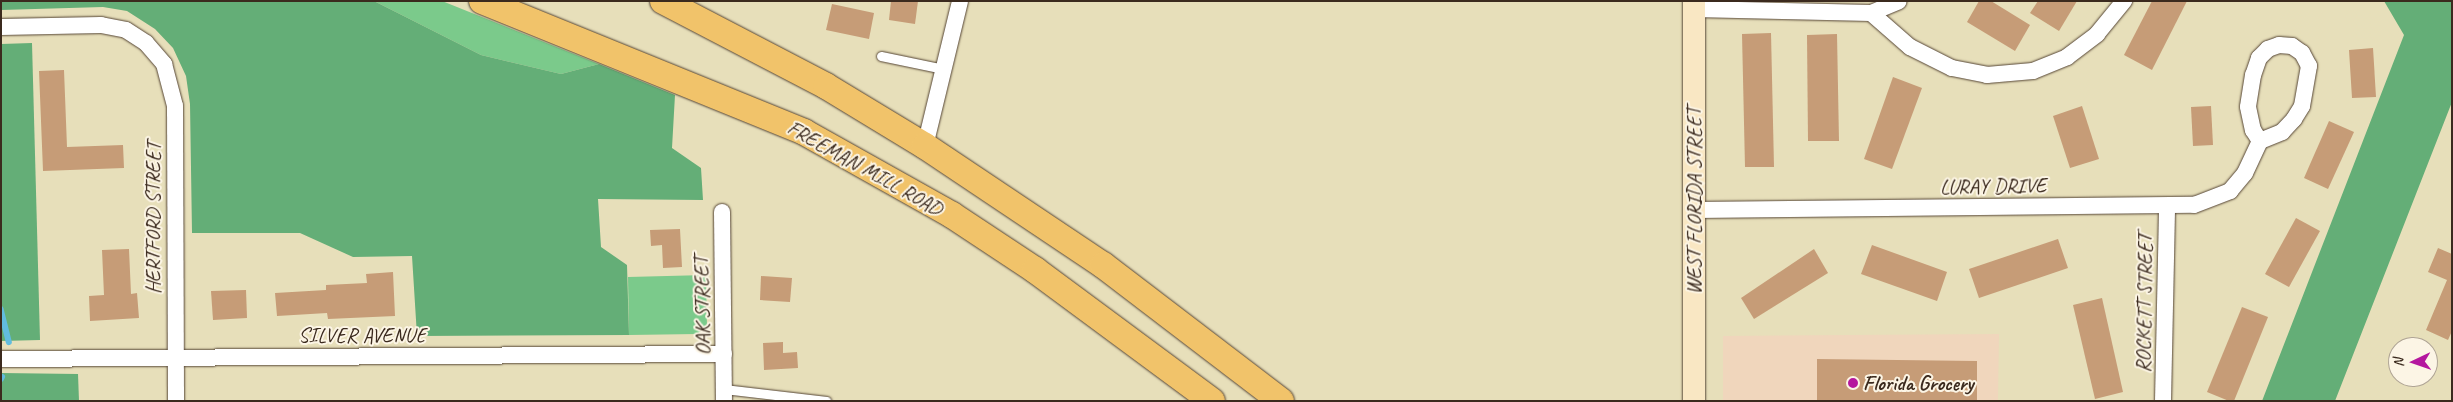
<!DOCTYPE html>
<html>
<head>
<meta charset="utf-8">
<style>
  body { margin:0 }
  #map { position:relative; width:2453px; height:402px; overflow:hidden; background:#e7dfba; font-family:Caveat,sans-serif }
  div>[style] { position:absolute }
  .built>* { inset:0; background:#f0d6bc }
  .green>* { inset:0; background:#7bca8b }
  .forest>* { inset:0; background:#64ae77 }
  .stream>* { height:5.5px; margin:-2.75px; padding:0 2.75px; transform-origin:2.75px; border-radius:2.75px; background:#62bcdf }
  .building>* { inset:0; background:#c69c77 }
  .roads { filter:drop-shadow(0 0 1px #554535) drop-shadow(0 0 1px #554535) }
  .service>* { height:9px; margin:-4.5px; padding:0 4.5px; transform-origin:4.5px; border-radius:4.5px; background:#fff }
  .minor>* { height:16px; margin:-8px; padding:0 8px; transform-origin:8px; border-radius:8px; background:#fff }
  .secondary>* { height:22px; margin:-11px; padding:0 11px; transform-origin:11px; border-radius:11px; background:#f9e7c3 }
  .primary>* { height:26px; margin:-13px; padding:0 13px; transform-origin:13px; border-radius:13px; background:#f1c36a }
  .dots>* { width:14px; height:14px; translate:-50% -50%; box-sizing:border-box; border:2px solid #fcf5e5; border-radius:50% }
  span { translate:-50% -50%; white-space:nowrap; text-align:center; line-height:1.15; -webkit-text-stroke:4px #fcf5e5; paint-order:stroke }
  .street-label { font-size:21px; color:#3b2a1e }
  .poi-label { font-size:21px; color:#3b2a1e; font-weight:700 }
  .left { translate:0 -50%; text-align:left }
  .frame { position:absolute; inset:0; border:2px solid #3b2a1e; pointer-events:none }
  .north { position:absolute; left:2388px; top:337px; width:50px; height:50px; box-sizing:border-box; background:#fcf5e5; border:1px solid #afa495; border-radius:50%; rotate:267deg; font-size:14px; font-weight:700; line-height:20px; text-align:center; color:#3b2a1e }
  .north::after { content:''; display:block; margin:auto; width:18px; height:22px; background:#b5179e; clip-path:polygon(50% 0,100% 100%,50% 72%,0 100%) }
</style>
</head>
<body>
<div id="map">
  <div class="built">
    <i style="clip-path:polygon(1999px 334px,1998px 401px,1723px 401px,1723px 336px)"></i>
  </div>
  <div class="green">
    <i style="clip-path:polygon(374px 1px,442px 1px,599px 64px,561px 74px,481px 55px)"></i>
    <i style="clip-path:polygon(706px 275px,707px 327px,697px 334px,629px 335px,628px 277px)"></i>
  </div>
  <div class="forest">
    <i style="clip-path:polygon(1px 1px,374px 1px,481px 55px,561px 74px,599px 64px,675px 95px,672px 148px,701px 168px,703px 200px,598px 199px,601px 247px,627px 265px,629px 335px,417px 336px,412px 256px,353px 257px,300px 233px,192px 233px,190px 104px,186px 76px,173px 48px,155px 29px,127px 11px,103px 7px,1px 10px)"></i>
    <i style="clip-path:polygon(2384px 1px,2452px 1px,2452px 102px,2335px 401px,2262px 401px,2404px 35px)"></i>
    <i style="clip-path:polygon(32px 43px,40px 340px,1px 341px,1px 44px)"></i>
    <i style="clip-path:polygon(1px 373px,78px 374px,79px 401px,1px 401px)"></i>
  </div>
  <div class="stream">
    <i style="left:1px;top:309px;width:34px;rotate:76deg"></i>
    <i style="left:1px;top:379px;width:2px;rotate:-63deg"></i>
  </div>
  <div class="building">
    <i style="clip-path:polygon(891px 1px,918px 1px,915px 24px,889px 20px)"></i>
    <i style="clip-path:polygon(1979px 1px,1991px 1px,2030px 25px,2015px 51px,1967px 22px)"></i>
    <i style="clip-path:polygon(2038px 1px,2077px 1px,2059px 31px,2030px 13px)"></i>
    <i style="clip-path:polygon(2152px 1px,2187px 1px,2152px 70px,2124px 55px)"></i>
    <i style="clip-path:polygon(832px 4px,874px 13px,869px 39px,826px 30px)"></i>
    <i style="clip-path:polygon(1771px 33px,1774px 167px,1745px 167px,1742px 34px)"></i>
    <i style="clip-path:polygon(1837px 34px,1839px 141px,1808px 141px,1807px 35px)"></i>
    <i style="clip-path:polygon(2373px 48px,2376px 97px,2352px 98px,2349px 50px)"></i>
    <i style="clip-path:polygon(64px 70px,67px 147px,123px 145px,124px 168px,43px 171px,39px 71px)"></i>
    <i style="clip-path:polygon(1893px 77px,1922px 88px,1892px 169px,1864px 159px)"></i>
    <i style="clip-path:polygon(2082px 106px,2099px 159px,2070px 168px,2053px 116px)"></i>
    <i style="clip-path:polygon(2211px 106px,2213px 145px,2193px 146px,2191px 107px)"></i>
    <i style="clip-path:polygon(2329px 121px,2354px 132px,2328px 189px,2304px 178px)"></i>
    <i style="clip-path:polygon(2296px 218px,2320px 231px,2289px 287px,2265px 274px)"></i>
    <i style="clip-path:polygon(680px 229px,682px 267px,663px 268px,662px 245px,651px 246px,650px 230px)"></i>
    <i style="clip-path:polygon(2058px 239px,2068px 268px,1979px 298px,1969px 269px)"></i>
    <i style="clip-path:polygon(1872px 245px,1947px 272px,1937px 301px,1861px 274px)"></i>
    <i style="clip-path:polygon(2438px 248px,2452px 254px,2452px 331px,2448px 340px,2426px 330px,2447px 280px,2428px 272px)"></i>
    <i style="clip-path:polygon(129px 249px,131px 294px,137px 293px,139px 318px,90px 321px,89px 296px,104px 295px,102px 250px)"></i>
    <i style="clip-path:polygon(1814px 249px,1828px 273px,1754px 319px,1741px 298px)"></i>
    <i style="clip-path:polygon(393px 272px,395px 316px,328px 319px,327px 313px,277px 316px,275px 293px,326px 290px,326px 285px,367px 283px,366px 274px)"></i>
    <i style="clip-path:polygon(761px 276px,792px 278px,790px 302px,760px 300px)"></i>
    <i style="clip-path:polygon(246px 290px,247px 318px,213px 320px,211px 291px)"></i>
    <i style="clip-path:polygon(2102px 298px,2123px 392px,2095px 399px,2073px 305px)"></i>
    <i style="clip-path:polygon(2242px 307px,2268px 317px,2234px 401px,2229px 401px,2207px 392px)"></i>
    <i style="clip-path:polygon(783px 342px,783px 353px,797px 352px,798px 368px,764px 370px,763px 343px)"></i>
    <i style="clip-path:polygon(1817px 359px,1977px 361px,1977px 401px,1817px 401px)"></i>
  </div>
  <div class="roads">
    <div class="service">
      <i style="left:881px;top:56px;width:64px;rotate:11.7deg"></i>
      <i style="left:724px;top:389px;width:103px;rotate:6.7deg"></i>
    </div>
    <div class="minor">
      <i style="left:1694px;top:9px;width:177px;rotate:1.3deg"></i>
      <i style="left:1871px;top:13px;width:52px;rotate:41.1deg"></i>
      <i style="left:1910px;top:47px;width:47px;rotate:26.6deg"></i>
      <i style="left:1952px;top:68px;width:36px;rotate:11deg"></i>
      <i style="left:1987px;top:75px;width:46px;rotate:-5deg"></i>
      <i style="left:2033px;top:71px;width:37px;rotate:-22deg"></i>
      <i style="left:2067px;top:57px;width:38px;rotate:-37deg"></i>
      <i style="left:2097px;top:34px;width:43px;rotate:-50.7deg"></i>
      <i style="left:1871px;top:13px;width:30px;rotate:-23deg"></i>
      <i style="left:1px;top:27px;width:100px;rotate:-1.1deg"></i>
      <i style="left:101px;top:25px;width:25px;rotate:11deg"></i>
      <i style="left:126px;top:30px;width:24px;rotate:33deg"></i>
      <i style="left:146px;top:43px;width:28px;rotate:49deg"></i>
      <i style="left:164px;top:64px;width:43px;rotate:75.3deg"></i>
      <i style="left:175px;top:106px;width:295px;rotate:89.8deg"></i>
      <i style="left:925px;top:146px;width:149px;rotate:-76.4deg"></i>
      <i style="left:1695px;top:210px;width:499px;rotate:-0.6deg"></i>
      <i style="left:2194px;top:205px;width:39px;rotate:-21deg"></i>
      <i style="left:2230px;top:191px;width:23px;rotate:-50deg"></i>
      <i style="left:2245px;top:173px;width:35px;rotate:-65deg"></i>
      <i style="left:2260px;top:141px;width:24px;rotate:-22deg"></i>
      <i style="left:2282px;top:132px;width:18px;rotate:-47deg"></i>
      <i style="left:2294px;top:119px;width:15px;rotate:-58deg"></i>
      <i style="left:2302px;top:106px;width:41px;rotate:-80.1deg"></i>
      <i style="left:2309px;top:66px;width:15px;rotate:-118deg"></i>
      <i style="left:2302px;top:53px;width:12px;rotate:-145deg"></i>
      <i style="left:2292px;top:46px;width:13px;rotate:-176deg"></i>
      <i style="left:2279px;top:45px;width:12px;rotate:160deg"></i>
      <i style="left:2268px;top:49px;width:13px;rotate:135deg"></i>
      <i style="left:2259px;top:58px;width:18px;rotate:109deg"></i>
      <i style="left:2253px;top:75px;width:32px;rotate:99deg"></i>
      <i style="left:2248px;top:107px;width:24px;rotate:78deg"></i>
      <i style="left:2253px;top:130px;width:13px;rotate:58deg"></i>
      <i style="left:722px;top:212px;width:189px;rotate:89.4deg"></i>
      <i style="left:1px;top:359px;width:723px;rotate:-0.4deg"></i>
      <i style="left:2163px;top:401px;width:195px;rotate:-88.8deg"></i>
    </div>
    <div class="secondary">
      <i style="left:1694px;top:401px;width:400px;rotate:-90deg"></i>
    </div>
    <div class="primary">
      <i style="left:482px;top:1px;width:348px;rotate:22.1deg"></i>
      <i style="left:804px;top:132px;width:170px;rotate:29.3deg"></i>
      <i style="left:952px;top:215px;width:100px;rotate:33.5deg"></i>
      <i style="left:1035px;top:270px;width:220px;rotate:36.5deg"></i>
      <i style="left:663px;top:1px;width:184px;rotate:27.5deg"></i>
      <i style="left:826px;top:86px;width:116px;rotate:31.2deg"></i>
      <i style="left:925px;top:146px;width:214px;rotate:33.8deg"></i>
      <i style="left:1103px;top:265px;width:224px;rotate:37.4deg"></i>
    </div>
  </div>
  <div class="dots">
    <i style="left:1853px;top:383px;background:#b5179e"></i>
  </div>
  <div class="street-label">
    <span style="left:865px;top:168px;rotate:29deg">FREEMAN MILL ROAD</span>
    <span style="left:1993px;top:186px;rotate:-1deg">LURAY DRIVE</span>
    <span style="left:1694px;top:201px;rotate:-90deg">WEST FLORIDA STREET</span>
    <span style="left:153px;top:218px;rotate:-90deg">HERTFORD STREET</span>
    <span style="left:2144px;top:303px;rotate:-89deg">ROCKETT STREET</span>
    <span style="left:702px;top:306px;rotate:-91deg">OAK STREET</span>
    <span style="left:362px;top:335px">SILVER AVENUE</span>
  </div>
  <div class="poi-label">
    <span class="left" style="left:1863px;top:383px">Florida Grocery</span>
  </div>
  <div class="frame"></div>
  <div class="north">N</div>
</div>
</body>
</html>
